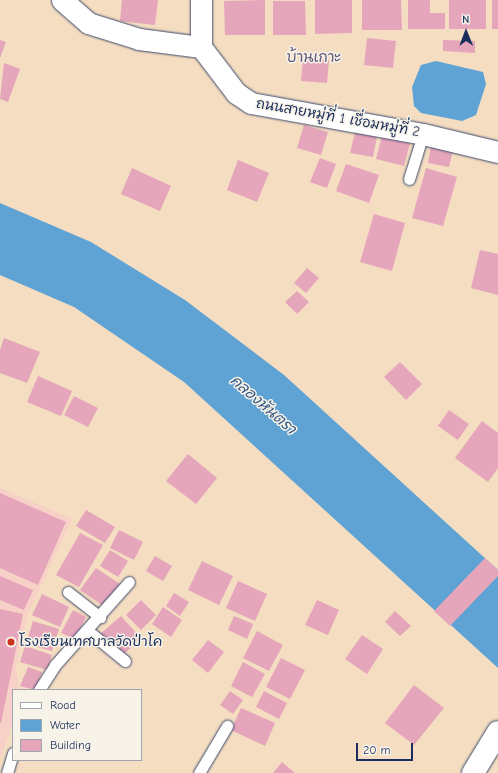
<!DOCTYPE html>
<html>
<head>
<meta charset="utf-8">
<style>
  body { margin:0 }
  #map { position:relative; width:498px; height:773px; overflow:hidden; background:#f4ddc1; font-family:"Comic Neue","Playpen Sans Thai",sans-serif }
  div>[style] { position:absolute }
  .built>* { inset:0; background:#f7d1c7 }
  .water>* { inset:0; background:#5fa3d4 }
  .building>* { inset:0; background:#e5a5ba }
  .roads { filter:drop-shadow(0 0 1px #3c496d) drop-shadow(0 0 1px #3c496d) }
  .service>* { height:11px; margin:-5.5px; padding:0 5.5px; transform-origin:5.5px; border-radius:5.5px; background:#fff }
  .minor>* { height:21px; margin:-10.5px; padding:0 10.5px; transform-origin:10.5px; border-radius:10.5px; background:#fff }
  .secondary>* { height:22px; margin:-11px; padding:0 11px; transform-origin:11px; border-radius:11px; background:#fff }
  .dots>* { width:11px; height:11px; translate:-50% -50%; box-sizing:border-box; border:2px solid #f7f3e8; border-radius:50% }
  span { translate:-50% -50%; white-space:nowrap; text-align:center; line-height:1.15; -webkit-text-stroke:3px #f7f3e8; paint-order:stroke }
  .street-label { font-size:14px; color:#1b2f5e }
  .poi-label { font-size:14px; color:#1b2f5e }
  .left { translate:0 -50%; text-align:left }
  .neighbourhood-label { font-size:15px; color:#62587e }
  .water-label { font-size:15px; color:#335887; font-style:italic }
  .legend { position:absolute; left:12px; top:689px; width:130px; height:72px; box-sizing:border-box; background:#f7f3e8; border:1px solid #9fa5b1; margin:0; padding:5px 7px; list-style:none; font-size:12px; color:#1b2f5e }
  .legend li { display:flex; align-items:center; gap:8px; height:20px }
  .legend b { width:20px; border:1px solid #9fa5b1 }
  .north { position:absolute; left:446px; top:12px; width:40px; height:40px; -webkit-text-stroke:3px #f7f3e8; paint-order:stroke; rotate:359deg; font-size:11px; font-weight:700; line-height:16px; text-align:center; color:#1b2f5e }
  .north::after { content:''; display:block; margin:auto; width:14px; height:18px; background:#1b2f5e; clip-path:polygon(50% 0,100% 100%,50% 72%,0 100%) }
  .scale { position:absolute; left:356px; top:743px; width:57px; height:18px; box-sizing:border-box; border:2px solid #1b2f5e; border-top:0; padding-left:5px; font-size:12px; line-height:14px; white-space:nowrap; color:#1b2f5e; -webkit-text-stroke:3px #f7f3e8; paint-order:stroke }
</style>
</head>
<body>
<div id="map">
  <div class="built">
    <i style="clip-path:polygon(0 488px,72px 519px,27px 616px,16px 668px,19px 690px,13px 690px,13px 723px,0 760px)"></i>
  </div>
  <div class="water">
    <i style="clip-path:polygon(436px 61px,483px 72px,486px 84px,476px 115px,462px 121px,421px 113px,414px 106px,412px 87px,421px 65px)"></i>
    <i style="clip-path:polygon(0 203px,91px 242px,185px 300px,284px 375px,498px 570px,498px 668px,184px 382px,74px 307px,0 275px)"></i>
  </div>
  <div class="building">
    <i style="clip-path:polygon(122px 0,158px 0,155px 25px,120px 21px)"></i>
    <i style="clip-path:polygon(265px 0,265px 35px,225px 35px,224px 1px)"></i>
    <i style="clip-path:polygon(315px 0,352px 0,352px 33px,315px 34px)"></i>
    <i style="clip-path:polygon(362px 0,401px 0,402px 30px,362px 30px)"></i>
    <i style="clip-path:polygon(408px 0,430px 0,430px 13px,445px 13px,445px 29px,408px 29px)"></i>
    <i style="clip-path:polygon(449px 0,486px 0,486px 29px,449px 29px)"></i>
    <i style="clip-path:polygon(492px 0,498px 0,498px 29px,492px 29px)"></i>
    <i style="clip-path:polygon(273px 1px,305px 1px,306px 35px,273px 35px)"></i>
    <i style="clip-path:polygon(367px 38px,396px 41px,393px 68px,364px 65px)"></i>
    <i style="clip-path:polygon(0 40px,6px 42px,0 58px)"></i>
    <i style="clip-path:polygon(443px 40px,475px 41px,475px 53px,443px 51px)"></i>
    <i style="clip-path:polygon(303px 58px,329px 60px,327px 83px,301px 81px)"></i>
    <i style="clip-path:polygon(4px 63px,20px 69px,8px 102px,0 99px)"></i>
    <i style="clip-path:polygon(304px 125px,328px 132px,321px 155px,297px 148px)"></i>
    <i style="clip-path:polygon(355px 132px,377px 136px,373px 157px,350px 153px)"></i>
    <i style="clip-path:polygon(382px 136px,410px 143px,404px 166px,376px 159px)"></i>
    <i style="clip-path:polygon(431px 146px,453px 150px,449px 167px,428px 163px)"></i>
    <i style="clip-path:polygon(320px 158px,336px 164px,327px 188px,310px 182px)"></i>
    <i style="clip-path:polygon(238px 160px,269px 173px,257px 202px,227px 190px)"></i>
    <i style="clip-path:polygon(346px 164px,379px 175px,369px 203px,336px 191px)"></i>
    <i style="clip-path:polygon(132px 168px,171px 186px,160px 211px,121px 194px)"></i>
    <i style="clip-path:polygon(426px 168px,457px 177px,443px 226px,412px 218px)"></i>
    <i style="clip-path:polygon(374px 214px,405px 223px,392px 271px,360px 262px)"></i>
    <i style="clip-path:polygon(480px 250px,498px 254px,498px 295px,471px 288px)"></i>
    <i style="clip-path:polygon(307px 268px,319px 278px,306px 293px,294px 283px)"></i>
    <i style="clip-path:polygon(297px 291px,309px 302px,297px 314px,285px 302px)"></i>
    <i style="clip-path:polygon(4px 338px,40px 352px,27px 383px,0 373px,0 350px)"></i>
    <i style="clip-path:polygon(400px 362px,422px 384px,406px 400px,384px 377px)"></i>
    <i style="clip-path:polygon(38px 376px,72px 391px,61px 416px,27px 402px)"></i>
    <i style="clip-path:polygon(74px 396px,98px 408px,88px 427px,64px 415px)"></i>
    <i style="clip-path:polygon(449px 410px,469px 424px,458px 440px,438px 426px)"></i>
    <i style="clip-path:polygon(482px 421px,498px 433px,498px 468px,488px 482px,455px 458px)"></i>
    <i style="clip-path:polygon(188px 454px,217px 478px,196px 504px,166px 481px)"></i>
    <i style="clip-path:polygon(0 493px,66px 522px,38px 585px,0 568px)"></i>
    <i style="clip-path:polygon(86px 510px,115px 527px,105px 543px,76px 526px)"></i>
    <i style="clip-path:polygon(119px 530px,143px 542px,134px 560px,110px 548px)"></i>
    <i style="clip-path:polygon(80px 533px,103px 545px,79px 587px,56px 575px)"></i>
    <i style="clip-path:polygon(110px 550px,128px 561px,118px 577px,100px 566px)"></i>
    <i style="clip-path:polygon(155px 556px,172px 566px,163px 581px,146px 571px)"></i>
    <i style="clip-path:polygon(485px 558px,498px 570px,498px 576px,450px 626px,434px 611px)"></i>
    <i style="clip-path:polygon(202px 561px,233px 576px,219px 605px,188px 590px)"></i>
    <i style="clip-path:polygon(96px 568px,120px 584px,105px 607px,80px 590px)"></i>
    <i style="clip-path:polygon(0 576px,33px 590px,24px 610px,0 600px)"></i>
    <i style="clip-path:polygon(238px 581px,267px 594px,255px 621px,226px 608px)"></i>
    <i style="clip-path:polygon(174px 593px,189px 602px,180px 616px,166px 606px)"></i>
    <i style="clip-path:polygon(42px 594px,69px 607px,60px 627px,32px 615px)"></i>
    <i style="clip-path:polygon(141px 600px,156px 615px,141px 630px,126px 615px)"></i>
    <i style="clip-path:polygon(317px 600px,339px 610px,328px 635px,305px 625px)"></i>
    <i style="clip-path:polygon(163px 607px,182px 620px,171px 637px,152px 624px)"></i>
    <i style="clip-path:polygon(0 609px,23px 614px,1px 723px,0 723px)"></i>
    <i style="clip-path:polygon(73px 610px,86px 617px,75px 639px,61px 633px)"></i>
    <i style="clip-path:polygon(395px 611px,411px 626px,400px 636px,385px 622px)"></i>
    <i style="clip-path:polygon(121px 616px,141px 638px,121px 657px,100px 634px)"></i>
    <i style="clip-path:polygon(234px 616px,253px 624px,247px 639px,228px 630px)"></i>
    <i style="clip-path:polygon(33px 621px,59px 629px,52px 651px,26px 644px)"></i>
    <i style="clip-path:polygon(257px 631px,283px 645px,269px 671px,243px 658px)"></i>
    <i style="clip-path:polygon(362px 635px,383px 649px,367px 674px,345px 659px)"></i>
    <i style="clip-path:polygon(208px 640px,224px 652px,208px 673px,192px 660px)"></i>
    <i style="clip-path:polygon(25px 646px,52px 655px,47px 670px,20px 662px)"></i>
    <i style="clip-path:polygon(281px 658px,305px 670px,290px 699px,266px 687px)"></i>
    <i style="clip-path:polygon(243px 662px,265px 674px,252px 697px,231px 686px)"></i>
    <i style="clip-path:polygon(28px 667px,42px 672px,35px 690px,20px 686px)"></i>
    <i style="clip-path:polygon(414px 685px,444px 708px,414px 745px,385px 723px)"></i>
    <i style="clip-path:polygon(230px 691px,243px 700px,233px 714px,220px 705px)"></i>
    <i style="clip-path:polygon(264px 691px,287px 703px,279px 719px,256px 707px)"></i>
    <i style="clip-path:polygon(241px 708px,275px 723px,265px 746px,231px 730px)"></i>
    <i style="clip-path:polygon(282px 762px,295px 773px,273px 773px)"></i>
  </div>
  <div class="roads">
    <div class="service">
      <i style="left:409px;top:179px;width:47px;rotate:-72.7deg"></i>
      <i style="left:68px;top:592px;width:41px;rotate:38deg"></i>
      <i style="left:87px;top:630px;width:49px;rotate:39.2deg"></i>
      <i style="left:39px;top:690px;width:30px;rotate:-57deg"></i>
      <i style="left:55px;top:665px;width:111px;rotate:-48.3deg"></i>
      <i style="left:7px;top:773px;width:21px;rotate:-73deg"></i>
      <i style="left:199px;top:773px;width:55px;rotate:-59.2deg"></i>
    </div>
    <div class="minor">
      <i style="left:62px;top:0;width:35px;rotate:41deg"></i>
      <i style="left:88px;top:23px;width:53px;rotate:17.4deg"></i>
      <i style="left:139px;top:39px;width:63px;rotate:7.4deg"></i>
      <i style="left:201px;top:0;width:47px;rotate:90deg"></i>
      <i style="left:201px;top:47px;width:58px;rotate:52.7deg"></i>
      <i style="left:236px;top:93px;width:18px;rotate:34deg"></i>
      <i style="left:251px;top:103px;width:175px;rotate:10.2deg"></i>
      <i style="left:423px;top:134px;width:77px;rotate:13.5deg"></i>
    </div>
    <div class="secondary">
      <i style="left:473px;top:773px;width:48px;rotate:-58.6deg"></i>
    </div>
  </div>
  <div class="dots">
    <i style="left:11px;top:642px;background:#c8321e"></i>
  </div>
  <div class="street-label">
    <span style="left:338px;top:118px;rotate:10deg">ถนนสายหมู่ที่ 1 เชื่อมหมู่ที่ 2</span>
  </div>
  <div class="poi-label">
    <span class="left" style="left:19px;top:642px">โรงเรียนเทศบาลวัดป่าโค</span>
  </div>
  <div class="neighbourhood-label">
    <span style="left:314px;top:58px">บ้านเกาะ</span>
  </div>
  <div class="water-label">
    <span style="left:263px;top:405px;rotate:41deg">คลองหันตรา</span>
  </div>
  <ul class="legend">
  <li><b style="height:5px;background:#fff"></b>Road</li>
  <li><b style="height:11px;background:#5fa3d4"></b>Water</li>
  <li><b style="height:11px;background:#e5a5ba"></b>Building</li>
  </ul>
  <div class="north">N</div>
  <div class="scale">20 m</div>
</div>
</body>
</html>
